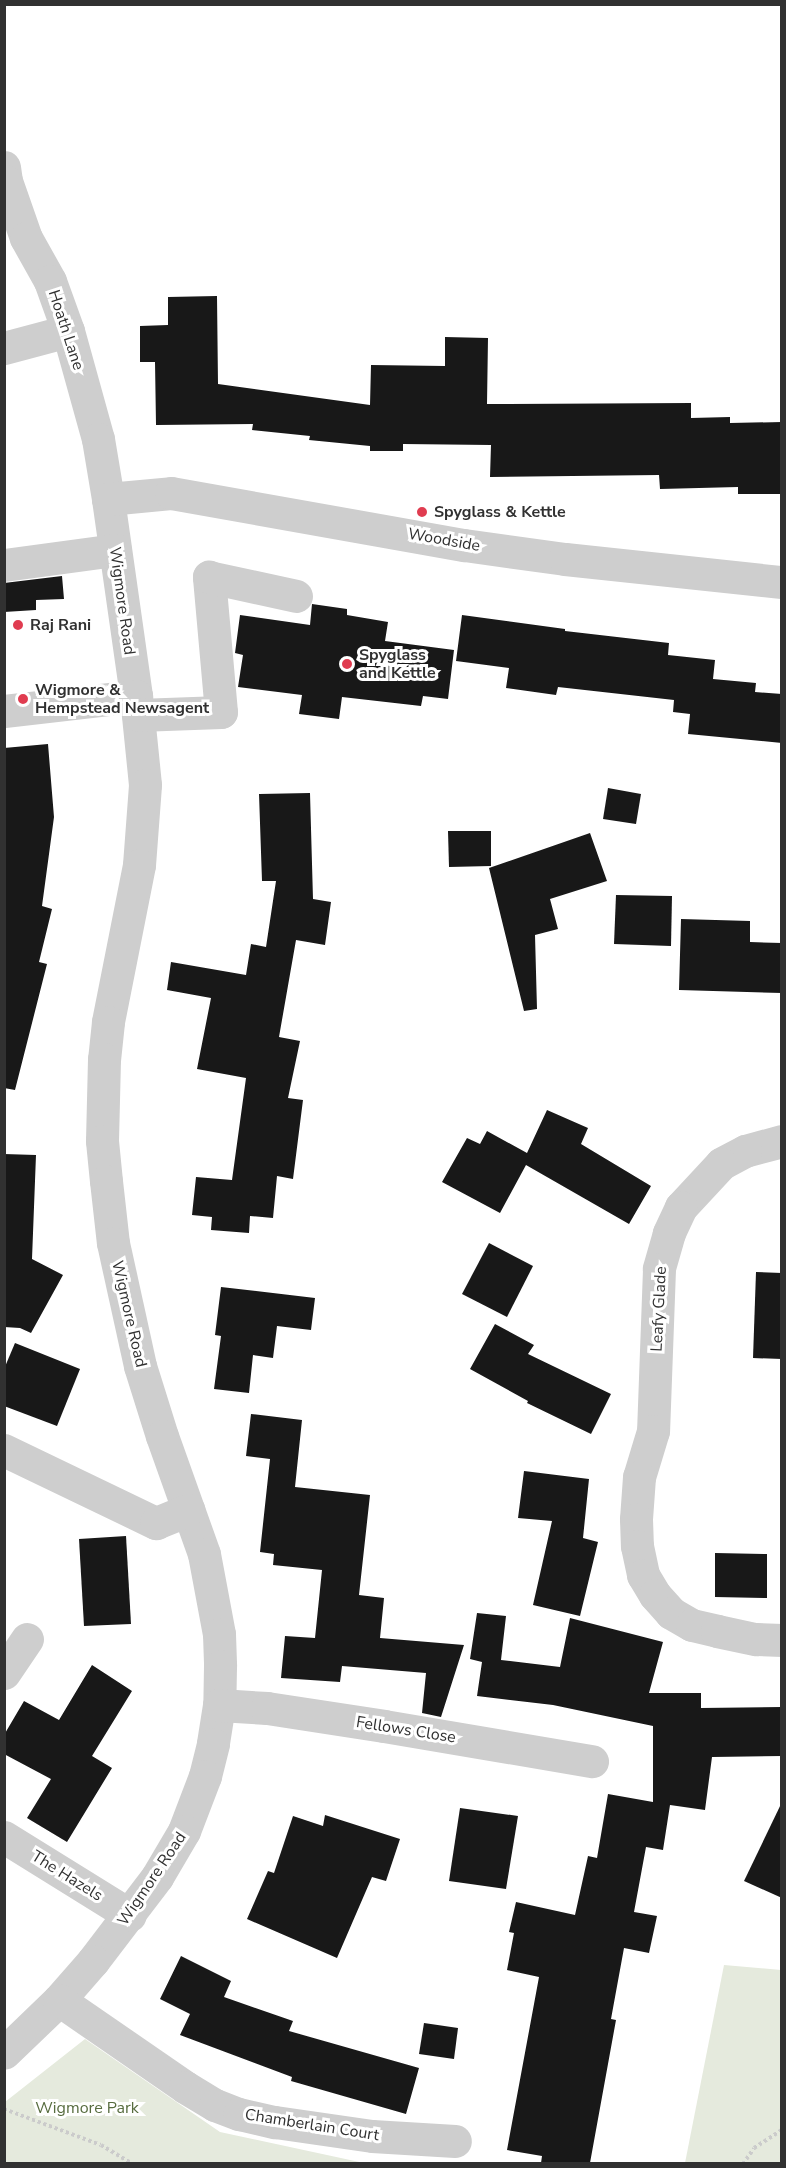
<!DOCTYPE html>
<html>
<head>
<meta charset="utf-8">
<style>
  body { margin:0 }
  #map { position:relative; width:786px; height:2168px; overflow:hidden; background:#fff; font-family:"Nunito Sans",sans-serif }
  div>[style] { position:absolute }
  .green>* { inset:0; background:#e5eadd }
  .building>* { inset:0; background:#181818 }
  .path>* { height:4px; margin-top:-2px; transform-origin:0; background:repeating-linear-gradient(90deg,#cbcbcb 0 3px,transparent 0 6px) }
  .minor>* { height:33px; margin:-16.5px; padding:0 16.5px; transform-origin:16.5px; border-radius:16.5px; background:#cecece }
  .dots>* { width:16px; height:16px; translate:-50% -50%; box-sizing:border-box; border:3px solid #fff; border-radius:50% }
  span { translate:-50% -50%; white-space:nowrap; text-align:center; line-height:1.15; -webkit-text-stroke:6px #fff; paint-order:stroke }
  .street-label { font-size:16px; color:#313131 }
  .poi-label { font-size:16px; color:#313131; font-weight:700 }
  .left { translate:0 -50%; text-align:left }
  .park-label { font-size:16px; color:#576c3f }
  .frame { position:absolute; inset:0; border:6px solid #313131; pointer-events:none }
</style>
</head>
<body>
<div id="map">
  <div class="green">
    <i style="clip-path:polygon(724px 1965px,781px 1970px,781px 2163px,685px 2163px)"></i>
    <i style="clip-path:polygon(85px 2039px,220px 2132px,364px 2163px,5px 2163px,5px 2102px)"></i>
  </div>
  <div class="building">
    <i style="clip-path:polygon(217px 296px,218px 384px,370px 405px,371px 365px,445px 366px,445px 337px,488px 338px,487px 404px,691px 403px,691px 418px,730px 417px,730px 423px,782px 422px,782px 494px,738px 494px,738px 487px,660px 489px,659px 475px,490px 477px,491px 445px,403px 444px,403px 451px,370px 451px,370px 446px,309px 440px,310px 436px,252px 430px,253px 424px,156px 425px,155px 362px,140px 362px,140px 326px,168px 325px,168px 297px)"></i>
    <i style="clip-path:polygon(62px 576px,64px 599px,36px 600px,36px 610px,4px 612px,4px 583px)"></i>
    <i style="clip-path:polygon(312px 604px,347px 609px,347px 615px,388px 622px,385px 641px,454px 650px,448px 699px,423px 696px,421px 706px,342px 697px,339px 719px,299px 714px,302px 695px,238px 687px,243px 655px,235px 653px,240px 615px,310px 625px)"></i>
    <i style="clip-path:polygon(462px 615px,565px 629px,565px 631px,669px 643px,668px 655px,715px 660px,713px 679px,756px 683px,755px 692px,782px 694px,782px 743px,688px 734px,690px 714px,673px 712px,674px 700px,558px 687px,556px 695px,506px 688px,509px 668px,456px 661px)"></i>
    <i style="clip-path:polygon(48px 744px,54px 817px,42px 906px,52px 909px,39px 962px,47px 964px,15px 1090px,4px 1088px,4px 748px)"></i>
    <i style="clip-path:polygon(608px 788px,641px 794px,636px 824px,603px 819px)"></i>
    <i style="clip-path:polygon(310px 793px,313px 899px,331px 902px,325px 945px,296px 940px,279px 1037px,300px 1041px,288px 1098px,303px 1100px,293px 1179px,277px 1176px,273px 1218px,250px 1216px,249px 1233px,211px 1230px,212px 1217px,192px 1215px,196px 1177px,232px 1180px,246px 1078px,197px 1069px,211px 998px,167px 990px,171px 962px,246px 975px,251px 944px,266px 947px,276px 881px,262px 881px,259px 794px)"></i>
    <i style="clip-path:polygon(448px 831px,491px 831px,491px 866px,449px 867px)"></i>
    <i style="clip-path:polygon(590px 833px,607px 881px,550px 899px,558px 929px,535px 935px,537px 1009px,524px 1011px,489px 868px)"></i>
    <i style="clip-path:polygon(616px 895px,672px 896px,671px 946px,614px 944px)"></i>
    <i style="clip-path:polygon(681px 919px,750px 921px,750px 942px,782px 943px,782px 993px,679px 990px)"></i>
    <i style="clip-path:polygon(547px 1110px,588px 1128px,581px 1144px,651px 1186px,629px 1224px,526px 1165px,500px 1213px,442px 1182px,467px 1138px,480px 1144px,487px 1131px,527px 1153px)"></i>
    <i style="clip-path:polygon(4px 1154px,36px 1155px,32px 1259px,63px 1275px,31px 1333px,20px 1328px,4px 1327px)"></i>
    <i style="clip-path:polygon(489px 1243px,533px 1266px,507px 1317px,462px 1294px)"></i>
    <i style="clip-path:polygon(756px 1272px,782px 1273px,782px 1359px,753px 1358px)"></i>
    <i style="clip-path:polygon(221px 1287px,315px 1298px,311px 1330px,277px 1326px,273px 1358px,253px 1355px,249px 1393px,214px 1389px,221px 1336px,215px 1335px)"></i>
    <i style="clip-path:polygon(495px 1324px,534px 1345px,528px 1354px,611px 1394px,591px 1434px,527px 1403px,528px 1401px,470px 1369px)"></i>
    <i style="clip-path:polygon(15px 1343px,80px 1369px,57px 1426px,4px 1406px,4px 1369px)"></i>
    <i style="clip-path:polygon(251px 1414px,302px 1420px,295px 1487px,370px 1495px,359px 1595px,384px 1598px,380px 1638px,464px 1645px,441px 1717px,422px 1713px,426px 1673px,342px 1666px,340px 1682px,281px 1678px,285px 1636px,315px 1638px,322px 1570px,273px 1565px,274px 1554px,260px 1552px,270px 1459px,246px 1456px)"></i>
    <i style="clip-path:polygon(524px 1471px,589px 1479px,583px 1538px,598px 1542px,580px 1616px,533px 1605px,552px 1521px,518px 1518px)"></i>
    <i style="clip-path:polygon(126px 1536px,131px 1624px,84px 1626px,79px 1539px)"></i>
    <i style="clip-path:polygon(715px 1553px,767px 1554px,767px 1598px,715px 1597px)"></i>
    <i style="clip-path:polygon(477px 1613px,506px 1616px,501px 1660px,560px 1667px,570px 1618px,663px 1642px,649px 1693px,701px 1693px,701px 1708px,782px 1707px,782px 1756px,712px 1757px,705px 1810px,670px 1805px,663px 1850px,646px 1847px,634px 1912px,657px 1916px,649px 1953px,624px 1948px,611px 2019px,616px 2020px,590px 2163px,541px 2163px,542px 2156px,507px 2150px,539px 1977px,507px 1970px,514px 1933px,509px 1932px,516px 1902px,575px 1915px,588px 1856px,597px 1858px,608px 1794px,653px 1802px,653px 1726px,553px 1705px,477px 1696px,482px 1662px,470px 1659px)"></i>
    <i style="clip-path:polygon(92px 1665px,132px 1691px,92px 1756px,112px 1768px,67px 1842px,27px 1818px,51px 1779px,4px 1754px,4px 1735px,24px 1701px,59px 1720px)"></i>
    <i style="clip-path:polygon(782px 1802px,782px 1898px,744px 1881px)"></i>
    <i style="clip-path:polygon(460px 1808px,518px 1816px,506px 1889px,449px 1881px)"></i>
    <i style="clip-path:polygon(325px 1815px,400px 1839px,386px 1881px,372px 1877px,337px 1958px,247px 1919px,268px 1871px,274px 1873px,293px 1816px,323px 1826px)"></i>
    <i style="clip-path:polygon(181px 1956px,231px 1981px,224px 1997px,293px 2021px,289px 2031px,419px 2068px,406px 2114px,291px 2081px,292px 2077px,180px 2035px,190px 2014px,160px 1999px)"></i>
    <i style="clip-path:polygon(424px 2023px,458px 2028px,454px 2059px,419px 2054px)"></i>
  </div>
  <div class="path">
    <i style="left:4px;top:2109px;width:103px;rotate:20.4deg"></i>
    <i style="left:101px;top:2145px;width:37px;rotate:31deg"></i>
    <i style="left:743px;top:2164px;width:19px;rotate:-55deg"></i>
    <i style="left:754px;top:2148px;width:33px;rotate:-33deg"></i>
  </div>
  <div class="minor">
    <i style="left:4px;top:167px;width:14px;rotate:82deg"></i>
    <i style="left:6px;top:181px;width:60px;rotate:70.7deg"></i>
    <i style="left:26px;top:238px;width:49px;rotate:60.8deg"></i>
    <i style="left:50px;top:281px;width:53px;rotate:70.2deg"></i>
    <i style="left:68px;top:331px;width:112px;rotate:74.5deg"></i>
    <i style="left:98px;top:439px;width:61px;rotate:80.5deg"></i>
    <i style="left:108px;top:499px;width:199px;rotate:81.9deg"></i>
    <i style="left:136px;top:696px;width:89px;rotate:84.2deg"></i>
    <i style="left:145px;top:785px;width:80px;rotate:94.3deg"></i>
    <i style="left:139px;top:865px;width:160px;rotate:101.2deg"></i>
    <i style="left:108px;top:1022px;width:37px;rotate:96deg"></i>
    <i style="left:104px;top:1059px;width:82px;rotate:91.4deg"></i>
    <i style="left:102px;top:1141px;width:40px;rotate:84.3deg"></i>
    <i style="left:106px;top:1181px;width:62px;rotate:83.6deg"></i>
    <i style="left:113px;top:1243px;width:126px;rotate:77.6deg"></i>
    <i style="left:140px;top:1366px;width:73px;rotate:72.6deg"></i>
    <i style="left:162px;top:1436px;width:125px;rotate:70.4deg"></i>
    <i style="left:204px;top:1554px;width:81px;rotate:79.4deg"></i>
    <i style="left:219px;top:1634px;width:32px;rotate:88deg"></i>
    <i style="left:220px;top:1666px;width:39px;rotate:91deg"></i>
    <i style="left:219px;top:1705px;width:39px;rotate:99deg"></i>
    <i style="left:213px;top:1744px;width:33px;rotate:104deg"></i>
    <i style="left:205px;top:1776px;width:59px;rotate:110.9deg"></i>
    <i style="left:184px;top:1831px;width:53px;rotate:120.4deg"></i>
    <i style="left:157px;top:1877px;width:106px;rotate:127.3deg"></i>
    <i style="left:93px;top:1961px;width:52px;rotate:131.1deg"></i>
    <i style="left:59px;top:2000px;width:76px;rotate:136.1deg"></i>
    <i style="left:4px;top:348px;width:66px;rotate:-14.9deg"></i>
    <i style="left:108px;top:499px;width:63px;rotate:-5.4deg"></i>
    <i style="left:171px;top:493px;width:298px;rotate:10.1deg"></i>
    <i style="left:464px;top:545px;width:102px;rotate:7.9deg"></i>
    <i style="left:565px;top:559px;width:218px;rotate:6.1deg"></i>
    <i style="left:4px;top:565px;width:112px;rotate:-7.7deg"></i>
    <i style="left:4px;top:711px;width:133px;rotate:-6.5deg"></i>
    <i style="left:138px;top:715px;width:83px;rotate:-2.1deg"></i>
    <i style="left:221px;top:712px;width:136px;rotate:-95.1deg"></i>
    <i style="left:209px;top:577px;width:89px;rotate:12.3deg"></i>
    <i style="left:782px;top:1141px;width:38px;rotate:165deg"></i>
    <i style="left:745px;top:1151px;width:27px;rotate:152deg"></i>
    <i style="left:721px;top:1164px;width:59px;rotate:132.9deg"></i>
    <i style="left:681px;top:1207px;width:29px;rotate:115deg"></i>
    <i style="left:669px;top:1233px;width:37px;rotate:106deg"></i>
    <i style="left:659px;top:1269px;width:162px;rotate:92.1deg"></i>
    <i style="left:653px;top:1431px;width:48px;rotate:106.9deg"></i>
    <i style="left:639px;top:1477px;width:42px;rotate:94.1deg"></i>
    <i style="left:636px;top:1519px;width:27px;rotate:88deg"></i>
    <i style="left:637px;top:1546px;width:30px;rotate:78deg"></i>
    <i style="left:643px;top:1575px;width:23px;rotate:59deg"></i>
    <i style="left:655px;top:1595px;width:24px;rotate:48deg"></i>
    <i style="left:671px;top:1613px;width:24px;rotate:30deg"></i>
    <i style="left:692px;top:1625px;width:26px;rotate:13deg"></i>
    <i style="left:717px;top:1631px;width:40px;rotate:12deg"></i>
    <i style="left:756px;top:1639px;width:26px;rotate:2deg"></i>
    <i style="left:4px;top:1450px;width:169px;rotate:25.7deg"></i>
    <i style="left:156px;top:1523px;width:35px;rotate:-22deg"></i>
    <i style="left:4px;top:1673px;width:41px;rotate:-55.9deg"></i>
    <i style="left:219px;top:1705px;width:48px;rotate:3.6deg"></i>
    <i style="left:267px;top:1708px;width:118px;rotate:8.7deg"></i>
    <i style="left:384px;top:1726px;width:211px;rotate:9.6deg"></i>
    <i style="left:4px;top:1837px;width:148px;rotate:31.8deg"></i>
    <i style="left:59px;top:2000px;width:153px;rotate:34.6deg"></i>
    <i style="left:185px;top:2087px;width:35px;rotate:31deg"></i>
    <i style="left:215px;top:2105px;width:26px;rotate:21deg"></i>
    <i style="left:239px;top:2114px;width:37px;rotate:13deg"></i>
    <i style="left:275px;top:2122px;width:98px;rotate:8.2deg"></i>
    <i style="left:372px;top:2136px;width:83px;rotate:3.4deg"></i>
  </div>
  <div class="dots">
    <i style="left:422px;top:512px;background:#e03c50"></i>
    <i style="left:18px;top:625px;background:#e03c50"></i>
    <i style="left:347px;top:664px;background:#e03c50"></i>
    <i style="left:23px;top:699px;background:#e03c50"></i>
  </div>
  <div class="street-label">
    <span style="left:66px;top:330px;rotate:72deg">Hoath Lane</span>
    <span style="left:444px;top:540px;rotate:10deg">Woodside</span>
    <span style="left:122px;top:601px;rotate:82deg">Wigmore Road</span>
    <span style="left:659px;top:1309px;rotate:-87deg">Leafy Glade</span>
    <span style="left:129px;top:1314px;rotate:77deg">Wigmore Road</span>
    <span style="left:406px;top:1730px;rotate:9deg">Fellows Close</span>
    <span style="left:67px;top:1876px;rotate:32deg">The Hazels</span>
    <span style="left:152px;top:1879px;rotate:-56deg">Wigmore Road</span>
    <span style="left:312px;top:2125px;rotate:9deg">Chamberlain Court</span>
  </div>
  <div class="poi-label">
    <span class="left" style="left:434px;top:512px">Spyglass &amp; Kettle</span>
    <span class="left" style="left:30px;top:625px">Raj Rani</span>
    <span class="left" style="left:359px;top:664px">Spyglass<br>and Kettle</span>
    <span class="left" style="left:35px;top:699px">Wigmore &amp;<br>Hempstead Newsagent</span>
  </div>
  <div class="park-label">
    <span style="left:87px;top:2108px">Wigmore Park</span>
  </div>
  <div class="frame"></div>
</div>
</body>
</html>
